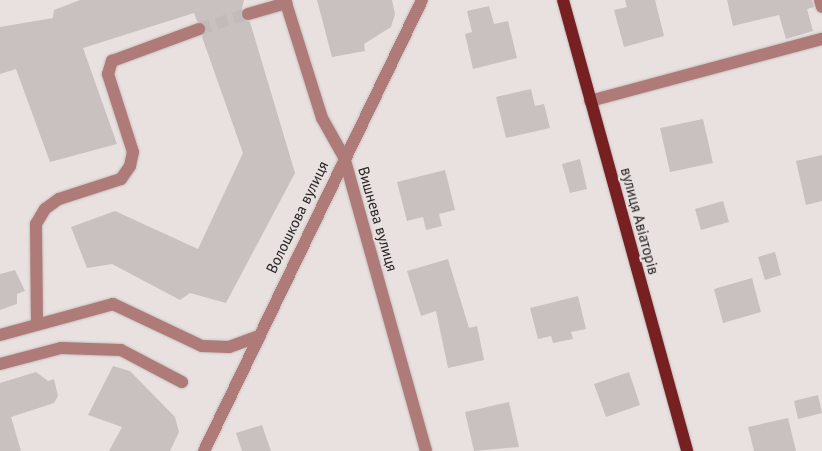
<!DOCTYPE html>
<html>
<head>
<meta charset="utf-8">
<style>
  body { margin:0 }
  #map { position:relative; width:822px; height:451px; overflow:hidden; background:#e8e1e0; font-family:"PT Sans",sans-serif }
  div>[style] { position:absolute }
  .building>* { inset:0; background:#c8c1c0 }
  .minor-tunnel>* { height:12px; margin-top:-6px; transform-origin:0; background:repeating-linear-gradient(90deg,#c1bbba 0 12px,transparent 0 18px) }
  .roads { filter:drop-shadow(0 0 1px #c5bfbe) drop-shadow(0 0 1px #c5bfbe) }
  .minor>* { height:12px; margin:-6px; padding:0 6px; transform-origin:6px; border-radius:6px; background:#ae7b78 }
  .major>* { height:12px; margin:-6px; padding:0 6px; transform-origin:6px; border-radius:6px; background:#762021 }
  span { translate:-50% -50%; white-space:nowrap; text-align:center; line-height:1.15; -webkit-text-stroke:4px #e8e1e0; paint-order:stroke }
  .street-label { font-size:15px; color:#262323 }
</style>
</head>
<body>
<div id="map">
  <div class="building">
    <i style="clip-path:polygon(80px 0,244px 0,240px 17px,250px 22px,295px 173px,226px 303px,190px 293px,180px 300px,112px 264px,87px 268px,71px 227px,115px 211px,198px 249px,243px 153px,202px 37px,207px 27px,197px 21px,194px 13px,83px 48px,117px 144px,50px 162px,16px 69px,0 74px,0 27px,53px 18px,54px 10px)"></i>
    <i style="clip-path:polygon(317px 0,392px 0,395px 14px,391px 27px,364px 44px,365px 51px,332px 57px)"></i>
    <i style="clip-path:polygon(625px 0,655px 0,664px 36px,624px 47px,614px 10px,627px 7px)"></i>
    <i style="clip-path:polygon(727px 0,812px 0,814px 7px,807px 9px,813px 31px,786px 39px,779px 15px,733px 26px)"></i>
    <i style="clip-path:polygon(489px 6px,494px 24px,508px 21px,517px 58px,473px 69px,465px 34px,472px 32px,467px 11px)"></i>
    <i style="clip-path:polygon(531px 89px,535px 106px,544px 104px,550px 128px,506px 138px,496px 97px)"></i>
    <i style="clip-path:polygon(703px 119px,713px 163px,670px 172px,660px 128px)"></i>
    <i style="clip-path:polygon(822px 155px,822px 201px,806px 205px,796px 161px)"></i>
    <i style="clip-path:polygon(580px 159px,587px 189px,570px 193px,562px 164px)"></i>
    <i style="clip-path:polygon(445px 170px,455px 210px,439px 214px,442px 226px,426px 230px,423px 217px,407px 221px,397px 182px)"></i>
    <i style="clip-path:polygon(723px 201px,729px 222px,701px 230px,695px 209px)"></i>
    <i style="clip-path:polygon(775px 252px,781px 275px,765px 280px,758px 257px)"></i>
    <i style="clip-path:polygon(448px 259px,469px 328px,477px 326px,484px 360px,448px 368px,436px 311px,421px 316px,407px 271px)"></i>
    <i style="clip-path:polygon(15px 270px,25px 291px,17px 294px,17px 304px,0 310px,0 274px)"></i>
    <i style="clip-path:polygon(752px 278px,761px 312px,723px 323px,714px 289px)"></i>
    <i style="clip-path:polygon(578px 296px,586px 329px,571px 332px,573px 339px,553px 343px,551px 336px,538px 339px,530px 308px)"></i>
    <i style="clip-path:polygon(113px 366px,130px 371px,175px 417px,179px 432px,170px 451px,109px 451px,122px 427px,88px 415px)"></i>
    <i style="clip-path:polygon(36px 372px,48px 381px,54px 379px,58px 396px,54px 403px,11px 417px,21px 451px,0 451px,0 383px)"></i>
    <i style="clip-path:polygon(629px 372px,640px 405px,606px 417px,594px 384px)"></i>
    <i style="clip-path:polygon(818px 395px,822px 413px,798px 419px,794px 401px)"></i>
    <i style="clip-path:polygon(509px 402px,519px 447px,474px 451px,465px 412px)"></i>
    <i style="clip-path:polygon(788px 418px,796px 451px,754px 451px,748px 427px)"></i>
    <i style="clip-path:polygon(262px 425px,271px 451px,242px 451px,236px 433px)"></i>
  </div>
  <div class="minor-tunnel">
    <i style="left:199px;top:29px;width:51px;rotate:-17deg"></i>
  </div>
  <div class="roads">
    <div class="minor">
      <i style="left:285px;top:0;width:124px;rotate:72.6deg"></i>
      <i style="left:322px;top:118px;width:45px;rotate:60.6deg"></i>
      <i style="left:344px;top:157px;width:305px;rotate:74.4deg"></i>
      <i style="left:820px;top:0;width:7px;rotate:74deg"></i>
      <i style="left:248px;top:14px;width:40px;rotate:-16deg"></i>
      <i style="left:590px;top:101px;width:240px;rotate:-15deg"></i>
      <i style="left:37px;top:324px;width:100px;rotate:-90.6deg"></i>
      <i style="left:36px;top:224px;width:17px;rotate:-59deg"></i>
      <i style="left:45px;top:209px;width:17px;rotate:-36deg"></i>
      <i style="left:59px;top:199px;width:65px;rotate:-17.9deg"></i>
      <i style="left:121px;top:179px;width:16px;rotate:-55deg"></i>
      <i style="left:130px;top:166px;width:14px;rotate:-78deg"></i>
      <i style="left:133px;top:152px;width:82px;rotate:-107.8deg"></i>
      <i style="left:108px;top:74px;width:14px;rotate:-73deg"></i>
      <i style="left:112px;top:61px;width:93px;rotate:-20.2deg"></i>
      <i style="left:0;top:335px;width:117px;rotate:-15.3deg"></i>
      <i style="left:113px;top:304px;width:98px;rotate:25.3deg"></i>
      <i style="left:202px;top:346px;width:27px;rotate:2deg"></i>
      <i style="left:229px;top:347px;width:30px;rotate:-20deg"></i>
      <i style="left:0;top:364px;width:63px;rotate:-14.7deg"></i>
      <i style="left:61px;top:348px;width:60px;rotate:1.9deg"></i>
      <i style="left:121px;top:350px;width:69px;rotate:27.7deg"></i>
      <i style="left:204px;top:451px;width:501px;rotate:-64.2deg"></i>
    </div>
    <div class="major">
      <i style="left:563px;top:0;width:468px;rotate:74.6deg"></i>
    </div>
  </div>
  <div class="street-label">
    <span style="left:297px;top:217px;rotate:-64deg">Волошкова вулиця</span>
    <span style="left:378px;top:219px;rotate:74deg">Вишнева вулиця</span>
    <span style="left:640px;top:221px;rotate:75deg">вулиця Авіаторів</span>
  </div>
</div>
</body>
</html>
